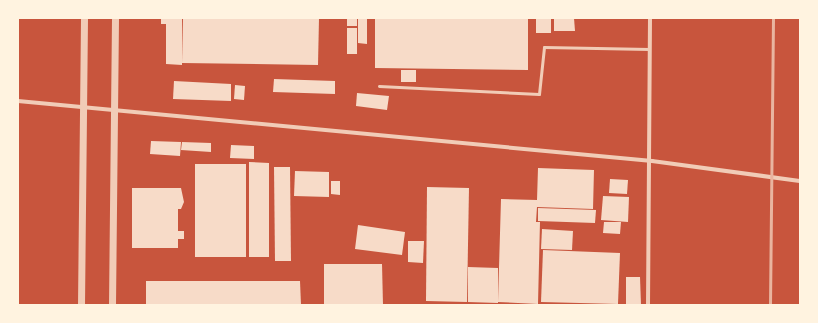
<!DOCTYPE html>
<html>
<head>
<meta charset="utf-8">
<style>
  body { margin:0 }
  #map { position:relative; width:818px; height:323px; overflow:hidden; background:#c8553d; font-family:"DejaVu Sans",sans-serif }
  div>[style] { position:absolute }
  .building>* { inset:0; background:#f7dbc8 }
  .service>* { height:3px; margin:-1.5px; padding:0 1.5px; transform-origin:1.5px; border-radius:1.5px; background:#f1ccb7 }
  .minor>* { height:4px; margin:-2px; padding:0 2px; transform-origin:2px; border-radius:2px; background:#f1ccb7 }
  .tertiary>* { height:7px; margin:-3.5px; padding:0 3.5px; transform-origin:3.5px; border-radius:3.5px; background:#f1ccb7 }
  .rail>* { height:3px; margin:-1.5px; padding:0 1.5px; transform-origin:1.5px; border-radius:1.5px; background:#e9b49f }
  span { translate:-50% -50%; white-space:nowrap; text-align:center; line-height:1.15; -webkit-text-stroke:4px #fff3e0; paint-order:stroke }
  .frame { position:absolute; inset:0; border:19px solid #fff3e0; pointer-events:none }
</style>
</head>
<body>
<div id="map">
  <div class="building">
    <i style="clip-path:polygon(161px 18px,182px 18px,182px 65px,166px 64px,166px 24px,161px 24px)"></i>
    <i style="clip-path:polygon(183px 18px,319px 18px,318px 65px,182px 63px)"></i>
    <i style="clip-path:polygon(347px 18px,357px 18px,357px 26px,347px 26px)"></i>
    <i style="clip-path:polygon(358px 18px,367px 18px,367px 44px,358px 43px)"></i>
    <i style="clip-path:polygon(375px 18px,528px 18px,528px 70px,375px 68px)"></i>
    <i style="clip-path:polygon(536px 18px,551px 18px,551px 33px,536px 33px)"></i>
    <i style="clip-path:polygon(554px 18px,574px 18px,575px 31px,554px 31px)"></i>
    <i style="clip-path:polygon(347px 28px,357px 28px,357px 54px,347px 54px)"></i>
    <i style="clip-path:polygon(401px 70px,416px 70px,416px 82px,401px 82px)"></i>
    <i style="clip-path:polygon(274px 79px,335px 81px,335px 94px,273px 92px)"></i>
    <i style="clip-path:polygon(174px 81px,231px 84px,231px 101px,173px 99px)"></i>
    <i style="clip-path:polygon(235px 85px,245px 86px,244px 100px,234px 99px)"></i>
    <i style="clip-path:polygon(357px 93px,389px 96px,387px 110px,356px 106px)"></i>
    <i style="clip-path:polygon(151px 141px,181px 142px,180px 156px,150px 154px)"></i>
    <i style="clip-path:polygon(182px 142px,211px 143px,211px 152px,181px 150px)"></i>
    <i style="clip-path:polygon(231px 145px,254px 146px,254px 159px,230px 158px)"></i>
    <i style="clip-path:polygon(249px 162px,269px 163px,269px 257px,249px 257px)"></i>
    <i style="clip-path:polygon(195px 164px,246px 164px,246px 257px,195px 257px)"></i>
    <i style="clip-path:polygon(274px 167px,290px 167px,291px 261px,275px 261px)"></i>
    <i style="clip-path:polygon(538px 168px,594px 170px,593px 209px,537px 207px,536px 222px,540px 222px,538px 304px,498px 302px,501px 199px,537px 200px)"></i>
    <i style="clip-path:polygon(295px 171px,329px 172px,329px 197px,294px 196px)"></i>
    <i style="clip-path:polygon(610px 179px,628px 180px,627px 194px,609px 193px)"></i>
    <i style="clip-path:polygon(331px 181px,340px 181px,340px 195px,331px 194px)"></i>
    <i style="clip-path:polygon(427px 187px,469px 188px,467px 302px,426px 301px)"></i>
    <i style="clip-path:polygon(132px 188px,181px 188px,184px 202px,181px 209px,178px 209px,178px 231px,184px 231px,184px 239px,178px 239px,178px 248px,132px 248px)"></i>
    <i style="clip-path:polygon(603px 196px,629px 197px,628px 222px,601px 220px)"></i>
    <i style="clip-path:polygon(538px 208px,596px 210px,595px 223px,538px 221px)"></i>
    <i style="clip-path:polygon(604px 222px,621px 222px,620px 234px,603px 233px)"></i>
    <i style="clip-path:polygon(358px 225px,405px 232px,402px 255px,355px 249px)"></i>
    <i style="clip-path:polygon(542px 229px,573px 231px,572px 250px,541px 249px)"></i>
    <i style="clip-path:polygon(408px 241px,424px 241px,423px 263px,408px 262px)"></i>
    <i style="clip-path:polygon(543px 250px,620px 253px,618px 304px,541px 302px)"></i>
    <i style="clip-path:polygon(324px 264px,382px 264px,383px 305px,324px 305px)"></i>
    <i style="clip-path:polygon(468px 267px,498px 268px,498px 303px,468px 302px)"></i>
    <i style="clip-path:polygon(626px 277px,640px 277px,641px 305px,626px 305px)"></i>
    <i style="clip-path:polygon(146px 281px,300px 281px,301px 305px,146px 305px)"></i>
  </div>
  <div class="service">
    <i style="left:379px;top:86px;width:160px;rotate:2.9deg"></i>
    <i style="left:539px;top:94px;width:47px;rotate:-83.9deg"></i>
    <i style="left:544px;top:47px;width:105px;rotate:1.1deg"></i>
  </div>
  <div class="minor">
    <i style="left:18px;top:101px;width:637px;rotate:5.41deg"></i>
    <i style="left:652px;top:161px;width:149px;rotate:7.7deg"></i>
    <i style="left:648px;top:305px;width:287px;rotate:-89.6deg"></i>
  </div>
  <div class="tertiary">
    <i style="left:81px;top:305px;width:287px;rotate:-89.4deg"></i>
    <i style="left:112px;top:305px;width:287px;rotate:-89.4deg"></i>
  </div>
  <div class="rail">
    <i style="left:770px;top:305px;width:287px;rotate:-89.4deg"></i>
  </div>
  <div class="frame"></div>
</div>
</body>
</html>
